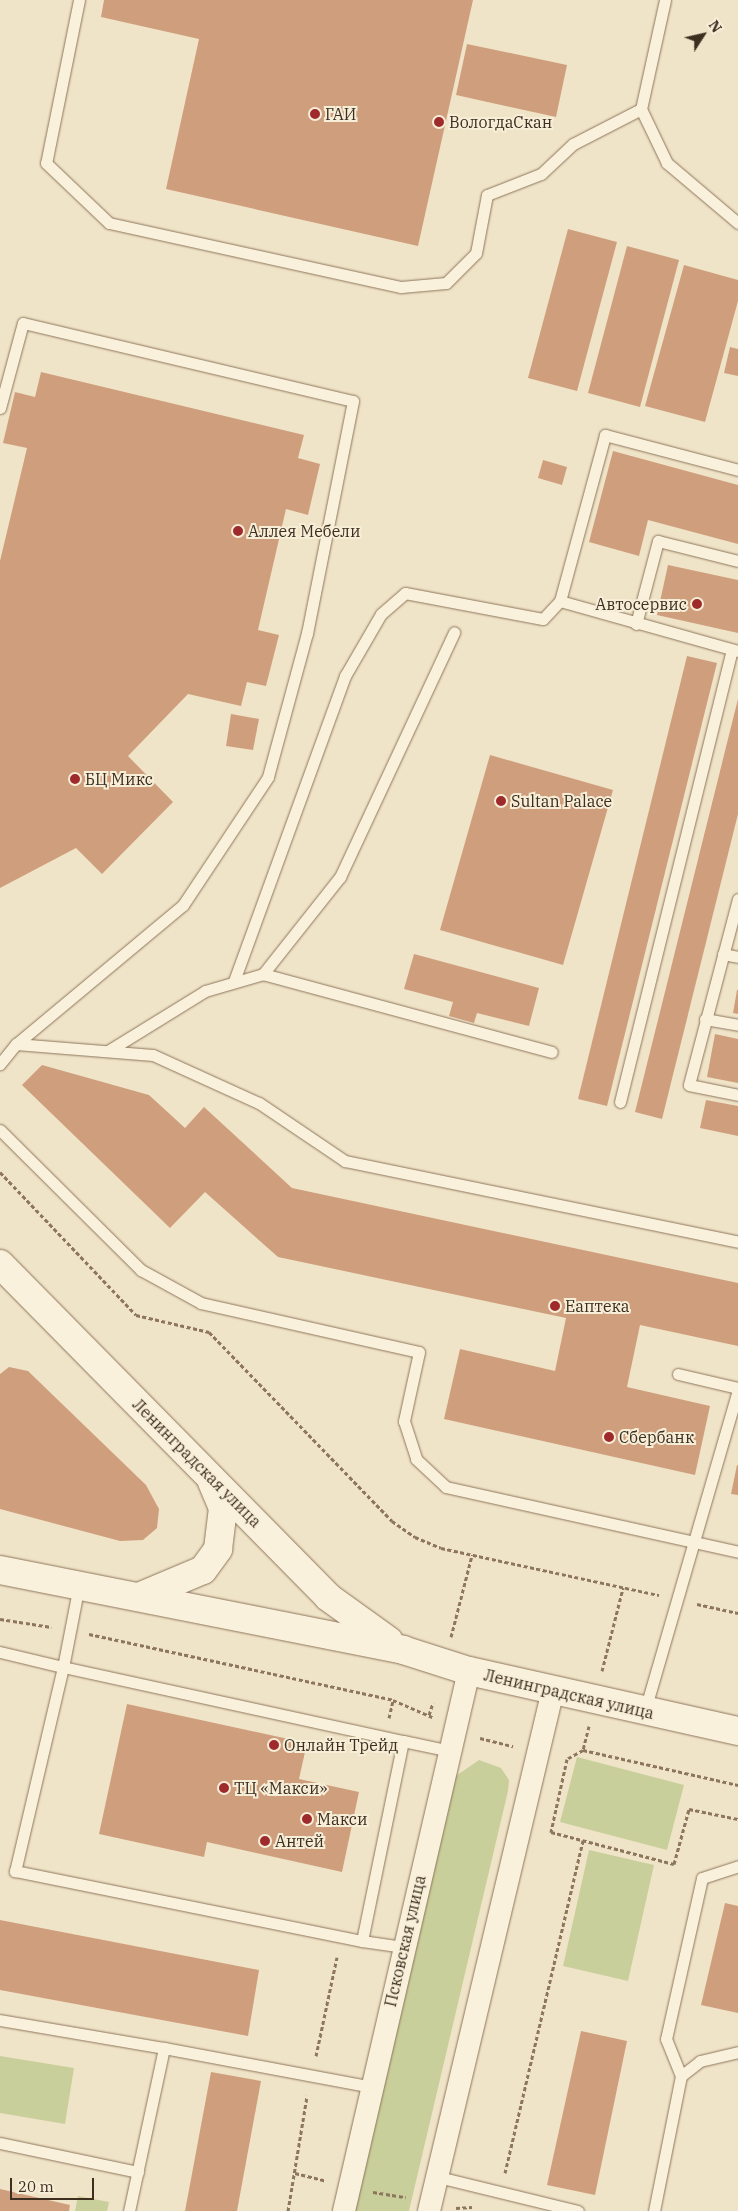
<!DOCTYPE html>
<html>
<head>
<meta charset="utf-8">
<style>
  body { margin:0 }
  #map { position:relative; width:738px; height:2211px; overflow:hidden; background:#f0e4c8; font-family:"IBM Plex Serif",serif }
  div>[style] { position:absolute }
  .green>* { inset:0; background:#c9cf9b }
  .building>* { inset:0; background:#cf9f7d }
  .path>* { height:3px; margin-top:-1.5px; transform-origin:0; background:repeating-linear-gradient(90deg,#8d765c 0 4px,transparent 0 6.5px) }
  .roads { filter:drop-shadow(0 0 1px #8d765c) drop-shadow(0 0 1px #8d765c) }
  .service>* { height:11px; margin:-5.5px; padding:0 5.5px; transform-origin:5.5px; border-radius:5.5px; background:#faf1dc }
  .minor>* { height:22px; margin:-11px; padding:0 11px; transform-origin:11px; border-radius:11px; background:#faf1dc }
  .secondary>* { height:28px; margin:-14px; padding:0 14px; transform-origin:14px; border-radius:14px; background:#faf1dc }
  .dots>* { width:14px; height:14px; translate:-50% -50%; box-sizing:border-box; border:2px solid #f7eed8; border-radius:50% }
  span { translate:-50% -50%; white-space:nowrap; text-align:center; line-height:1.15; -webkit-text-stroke:4px #f7eed8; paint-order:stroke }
  .poi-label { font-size:16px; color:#3d2e20 }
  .left { translate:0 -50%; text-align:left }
  .right { translate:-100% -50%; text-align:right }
  .street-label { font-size:16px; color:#3d2e20 }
  .north { position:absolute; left:678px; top:10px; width:50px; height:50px; -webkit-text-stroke:4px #f7eed8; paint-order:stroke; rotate:55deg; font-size:14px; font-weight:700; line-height:20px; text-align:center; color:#3d2e20 }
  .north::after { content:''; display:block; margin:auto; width:18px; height:22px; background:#3d2e20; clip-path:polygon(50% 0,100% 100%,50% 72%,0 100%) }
  .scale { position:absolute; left:10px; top:2178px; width:84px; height:22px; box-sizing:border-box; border:2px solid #3d2e20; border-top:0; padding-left:6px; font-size:15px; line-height:18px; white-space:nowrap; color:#3d2e20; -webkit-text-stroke:4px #f7eed8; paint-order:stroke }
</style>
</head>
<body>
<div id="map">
  <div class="green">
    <i style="clip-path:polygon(577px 1757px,684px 1785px,667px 1850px,560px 1822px)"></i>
    <i style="clip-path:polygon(479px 1760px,501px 1768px,509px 1780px,508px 1791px,409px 2211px,355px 2211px,453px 1778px)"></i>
    <i style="clip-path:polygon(589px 1850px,654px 1865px,628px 1981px,563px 1966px)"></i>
    <i style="clip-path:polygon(0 2056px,74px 2068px,65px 2124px,0 2113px)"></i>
    <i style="clip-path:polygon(78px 2196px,109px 2202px,107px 2211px,75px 2211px)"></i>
  </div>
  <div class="building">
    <i style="clip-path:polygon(104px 0,473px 0,418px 246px,166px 189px,199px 39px,101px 17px)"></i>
    <i style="clip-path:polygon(467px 44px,567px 65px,556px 117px,456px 95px)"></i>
    <i style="clip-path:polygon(568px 229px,617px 242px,577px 391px,528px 378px)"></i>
    <i style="clip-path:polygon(627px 246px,679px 260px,640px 407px,588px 393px)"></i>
    <i style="clip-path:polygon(684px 265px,738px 280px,738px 301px,705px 422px,645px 406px)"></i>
    <i style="clip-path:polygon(730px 347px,738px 349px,738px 376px,724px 373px)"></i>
    <i style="clip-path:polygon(41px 372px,304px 435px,298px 458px,320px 464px,308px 515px,286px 509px,258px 630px,279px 635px,266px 686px,247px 682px,241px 706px,188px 694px,128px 756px,173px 802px,102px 874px,76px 848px,0 888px,0 561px,27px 448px,3px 443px,15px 392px,35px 397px)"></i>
    <i style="clip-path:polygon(613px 451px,738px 485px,738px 544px,648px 520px,639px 556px,589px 542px)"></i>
    <i style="clip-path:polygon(543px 460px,567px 467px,562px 485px,538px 478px)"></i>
    <i style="clip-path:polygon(668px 565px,738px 580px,738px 633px,657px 615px)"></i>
    <i style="clip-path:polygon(687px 656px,717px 663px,607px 1106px,578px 1099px)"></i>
    <i style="clip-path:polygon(738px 699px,738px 814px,662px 1119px,635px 1112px)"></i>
    <i style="clip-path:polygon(231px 714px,259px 719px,253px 750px,226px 746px)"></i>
    <i style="clip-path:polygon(490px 755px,613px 790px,563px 965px,440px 930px)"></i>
    <i style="clip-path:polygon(414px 954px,539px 988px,529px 1026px,477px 1013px,474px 1023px,449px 1016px,453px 1002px,404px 989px)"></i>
    <i style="clip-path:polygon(737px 990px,738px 990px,738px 1014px,733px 1013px)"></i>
    <i style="clip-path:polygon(715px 1034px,738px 1039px,738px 1083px,707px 1077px)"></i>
    <i style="clip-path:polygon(42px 1065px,149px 1095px,185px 1128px,204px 1107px,292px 1188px,738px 1283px,738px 1346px,640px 1325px,627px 1387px,710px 1406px,695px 1475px,444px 1419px,460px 1349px,555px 1371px,566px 1318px,278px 1257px,205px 1192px,170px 1228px,22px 1085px)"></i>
    <i style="clip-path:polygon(706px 1100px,738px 1106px,738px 1136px,700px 1128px)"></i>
    <i style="clip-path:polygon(9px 1367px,28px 1371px,146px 1485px,159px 1509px,157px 1528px,143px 1540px,120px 1541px,0 1509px,0 1374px)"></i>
    <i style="clip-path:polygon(737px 1465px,738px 1465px,738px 1495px,731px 1494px)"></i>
    <i style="clip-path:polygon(127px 1704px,307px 1743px,299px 1779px,359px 1792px,342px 1872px,207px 1842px,204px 1857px,99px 1834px)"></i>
    <i style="clip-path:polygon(725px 1903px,738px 1906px,738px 2013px,701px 2005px)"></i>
    <i style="clip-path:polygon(0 1920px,259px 1970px,248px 2036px,0 1990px)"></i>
    <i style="clip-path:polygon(581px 2031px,627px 2041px,595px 2195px,547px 2185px)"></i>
    <i style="clip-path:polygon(211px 2072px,261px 2081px,237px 2211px,185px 2211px)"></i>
    <i style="clip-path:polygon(0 2189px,70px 2205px,69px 2211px,0 2211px)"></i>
  </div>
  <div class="path">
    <i style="left:0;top:1172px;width:197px;rotate:46.4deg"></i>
    <i style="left:136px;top:1315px;width:75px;rotate:13.1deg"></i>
    <i style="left:209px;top:1332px;width:263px;rotate:45.9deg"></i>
    <i style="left:392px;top:1521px;width:28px;rotate:35deg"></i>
    <i style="left:415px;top:1537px;width:28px;rotate:23deg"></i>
    <i style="left:441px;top:1548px;width:223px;rotate:12.2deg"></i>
    <i style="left:697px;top:1604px;width:42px;rotate:12.4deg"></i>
    <i style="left:0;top:1619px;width:52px;rotate:8.9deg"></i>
    <i style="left:89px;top:1634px;width:311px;rotate:12.2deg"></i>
    <i style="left:393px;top:1700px;width:43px;rotate:23.6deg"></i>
    <i style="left:451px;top:1637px;width:85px;rotate:-75.6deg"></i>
    <i style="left:602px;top:1671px;width:86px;rotate:-75.8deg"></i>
    <i style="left:429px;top:1715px;width:13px;rotate:-72deg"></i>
    <i style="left:389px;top:1718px;width:18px;rotate:-77deg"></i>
    <i style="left:589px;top:1726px;width:25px;rotate:104deg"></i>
    <i style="left:583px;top:1750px;width:18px;rotate:151deg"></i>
    <i style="left:567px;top:1759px;width:75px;rotate:102.4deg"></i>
    <i style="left:551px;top:1832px;width:127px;rotate:14.6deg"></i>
    <i style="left:674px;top:1864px;width:57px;rotate:-74.7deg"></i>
    <i style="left:689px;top:1809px;width:50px;rotate:11.5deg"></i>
    <i style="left:480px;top:1738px;width:34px;rotate:14deg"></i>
    <i style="left:583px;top:1750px;width:159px;rotate:12.7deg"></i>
    <i style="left:316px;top:2056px;width:101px;rotate:-78deg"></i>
    <i style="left:295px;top:2173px;width:32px;rotate:14deg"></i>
    <i style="left:505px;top:2173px;width:342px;rotate:-76.8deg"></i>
    <i style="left:373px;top:2192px;width:33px;rotate:9deg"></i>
    <i style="left:456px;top:2208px;width:16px;rotate:-4deg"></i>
    <i style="left:288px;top:2211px;width:117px;rotate:-80.6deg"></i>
  </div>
  <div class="roads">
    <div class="service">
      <i style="left:79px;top:0;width:166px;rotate:101.4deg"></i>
      <i style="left:46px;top:163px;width:87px;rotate:43.6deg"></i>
      <i style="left:109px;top:223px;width:299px;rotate:12.4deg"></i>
      <i style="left:401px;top:287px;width:45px;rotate:-5.1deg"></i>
      <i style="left:446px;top:283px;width:42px;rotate:-45deg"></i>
      <i style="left:476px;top:253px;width:59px;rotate:-79.3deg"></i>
      <i style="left:487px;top:195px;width:58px;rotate:-21.3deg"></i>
      <i style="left:541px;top:174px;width:44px;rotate:-43.2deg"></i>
      <i style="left:573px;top:144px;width:76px;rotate:-27.2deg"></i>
      <i style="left:665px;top:0;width:112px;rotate:102.4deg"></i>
      <i style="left:641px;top:109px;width:60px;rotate:64.3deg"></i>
      <i style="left:667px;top:163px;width:93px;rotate:40.2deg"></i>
      <i style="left:0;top:408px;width:88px;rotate:-74.9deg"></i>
      <i style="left:23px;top:323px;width:339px;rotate:13.3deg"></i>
      <i style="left:353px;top:401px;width:237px;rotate:101.2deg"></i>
      <i style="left:307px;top:633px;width:149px;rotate:105.2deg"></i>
      <i style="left:268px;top:777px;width:154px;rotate:123.6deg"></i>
      <i style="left:183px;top:905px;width:217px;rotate:140.2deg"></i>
      <i style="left:16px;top:1044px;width:26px;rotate:129deg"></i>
      <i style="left:560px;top:601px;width:185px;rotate:15.7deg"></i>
      <i style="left:636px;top:624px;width:86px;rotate:-75.2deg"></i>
      <i style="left:658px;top:541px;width:82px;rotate:14deg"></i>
      <i style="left:738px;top:899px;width:192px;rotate:104.8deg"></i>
      <i style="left:689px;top:1085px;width:50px;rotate:11.5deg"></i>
      <i style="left:723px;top:954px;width:15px;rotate:11deg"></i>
      <i style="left:263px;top:974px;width:299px;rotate:15.1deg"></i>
      <i style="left:234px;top:981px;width:325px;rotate:-70deg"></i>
      <i style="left:345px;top:676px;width:72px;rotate:-59.9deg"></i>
      <i style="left:381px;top:614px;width:32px;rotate:-41deg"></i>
      <i style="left:405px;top:593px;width:140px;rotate:10.7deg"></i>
      <i style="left:543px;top:619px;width:25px;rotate:-47deg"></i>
      <i style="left:560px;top:601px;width:172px;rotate:-74.8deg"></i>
      <i style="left:605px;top:435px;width:138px;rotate:14.7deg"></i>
      <i style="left:705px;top:1019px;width:34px;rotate:10deg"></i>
      <i style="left:16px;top:1044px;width:137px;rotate:4.6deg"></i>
      <i style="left:153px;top:1055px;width:116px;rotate:24.4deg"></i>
      <i style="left:259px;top:1103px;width:104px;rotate:34deg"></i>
      <i style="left:345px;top:1161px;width:401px;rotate:11.6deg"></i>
      <i style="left:108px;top:1051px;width:114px;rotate:-31.7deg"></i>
      <i style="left:205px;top:991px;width:60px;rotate:-16.3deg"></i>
      <i style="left:263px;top:974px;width:124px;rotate:-51.6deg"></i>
      <i style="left:340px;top:877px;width:270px;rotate:-65deg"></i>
      <i style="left:620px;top:1102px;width:466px;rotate:-76.1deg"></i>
      <i style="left:0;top:1130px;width:199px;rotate:44.8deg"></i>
      <i style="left:141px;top:1270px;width:68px;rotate:28.8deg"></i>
      <i style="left:201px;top:1303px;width:223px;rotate:12.7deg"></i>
      <i style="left:419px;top:1352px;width:71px;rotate:102.3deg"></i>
      <i style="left:404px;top:1421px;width:40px;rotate:72deg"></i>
      <i style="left:416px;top:1459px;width:41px;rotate:43deg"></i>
      <i style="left:446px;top:1487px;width:299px;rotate:12.5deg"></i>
      <i style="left:678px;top:1374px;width:62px;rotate:13.1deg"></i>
      <i style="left:79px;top:1585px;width:84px;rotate:101deg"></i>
      <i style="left:63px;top:1667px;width:348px;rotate:12.3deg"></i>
      <i style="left:403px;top:1741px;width:204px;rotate:101.6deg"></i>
      <i style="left:362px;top:1941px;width:41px;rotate:8.3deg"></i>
      <i style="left:0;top:1652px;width:65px;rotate:13.4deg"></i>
      <i style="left:63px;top:1667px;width:210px;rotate:103.2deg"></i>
      <i style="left:15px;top:1871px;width:354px;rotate:11.4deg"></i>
      <i style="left:645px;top:1710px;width:333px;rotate:-73.8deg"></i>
      <i style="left:403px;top:1741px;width:48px;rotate:12deg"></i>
      <i style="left:0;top:2020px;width:166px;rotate:9.7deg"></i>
      <i style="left:164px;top:2048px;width:167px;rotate:102.1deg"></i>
      <i style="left:164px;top:2048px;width:212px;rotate:10.6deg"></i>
      <i style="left:681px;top:2076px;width:40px;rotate:-112deg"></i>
      <i style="left:666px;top:2039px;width:165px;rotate:-77.4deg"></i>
      <i style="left:702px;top:1878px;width:38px;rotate:-18deg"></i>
      <i style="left:0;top:2143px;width:141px;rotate:11.9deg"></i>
      <i style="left:438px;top:2177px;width:144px;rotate:13.7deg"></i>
      <i style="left:654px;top:2211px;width:138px;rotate:-78.7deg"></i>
      <i style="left:681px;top:2076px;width:24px;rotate:-38deg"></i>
      <i style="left:700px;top:2061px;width:39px;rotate:-13deg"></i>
    </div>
    <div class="minor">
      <i style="left:344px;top:2211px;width:554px;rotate:-76.97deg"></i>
      <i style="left:429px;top:2211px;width:536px;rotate:-76.61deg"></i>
    </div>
    <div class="secondary">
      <i style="left:0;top:1264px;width:467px;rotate:45.4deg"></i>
      <i style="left:328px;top:1597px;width:75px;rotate:35.8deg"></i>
      <i style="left:0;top:1570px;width:411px;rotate:11.2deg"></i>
      <i style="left:403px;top:1650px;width:69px;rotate:17.7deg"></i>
      <i style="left:469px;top:1671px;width:276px;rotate:12.6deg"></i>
      <i style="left:139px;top:1597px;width:69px;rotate:-22.9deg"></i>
      <i style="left:203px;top:1570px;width:26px;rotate:-54deg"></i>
      <i style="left:218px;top:1549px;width:41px;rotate:-83deg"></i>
      <i style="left:223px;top:1508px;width:28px;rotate:-113deg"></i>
    </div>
  </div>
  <div class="dots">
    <i style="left:315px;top:114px;background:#9e2a2b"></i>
    <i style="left:439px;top:122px;background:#9e2a2b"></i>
    <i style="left:238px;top:531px;background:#9e2a2b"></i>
    <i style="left:697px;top:604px;background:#9e2a2b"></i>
    <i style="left:75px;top:779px;background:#9e2a2b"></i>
    <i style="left:501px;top:801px;background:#9e2a2b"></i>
    <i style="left:555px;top:1306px;background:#9e2a2b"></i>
    <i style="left:609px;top:1437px;background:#9e2a2b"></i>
    <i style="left:274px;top:1745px;background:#9e2a2b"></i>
    <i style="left:224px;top:1788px;background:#9e2a2b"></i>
    <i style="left:307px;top:1819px;background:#9e2a2b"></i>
    <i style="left:265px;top:1841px;background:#9e2a2b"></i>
  </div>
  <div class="poi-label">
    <span class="left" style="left:325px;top:114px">ГАИ</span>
    <span class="left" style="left:449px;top:122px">ВологдаСкан</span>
    <span class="left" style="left:248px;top:531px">Аллея Мебели</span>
    <span class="right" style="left:687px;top:604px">Автосервис</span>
    <span class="left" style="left:85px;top:779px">БЦ Микс</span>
    <span class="left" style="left:511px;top:801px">Sultan Palace</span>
    <span class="left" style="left:565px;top:1306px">Еаптека</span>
    <span class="left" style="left:619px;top:1437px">Сбербанк</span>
    <span class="left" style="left:284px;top:1745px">Онлайн Трейд</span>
    <span class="left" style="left:234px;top:1788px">ТЦ «Макси»</span>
    <span class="left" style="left:317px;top:1819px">Макси</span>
    <span class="left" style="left:275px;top:1841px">Антей</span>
  </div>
  <div class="street-label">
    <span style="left:197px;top:1463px;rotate:45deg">Ленинградская улица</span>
    <span style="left:569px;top:1694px;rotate:13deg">Ленинградская улица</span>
    <span style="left:405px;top:1941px;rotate:-77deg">Псковская улица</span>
  </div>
  <div class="north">N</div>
  <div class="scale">20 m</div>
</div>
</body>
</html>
